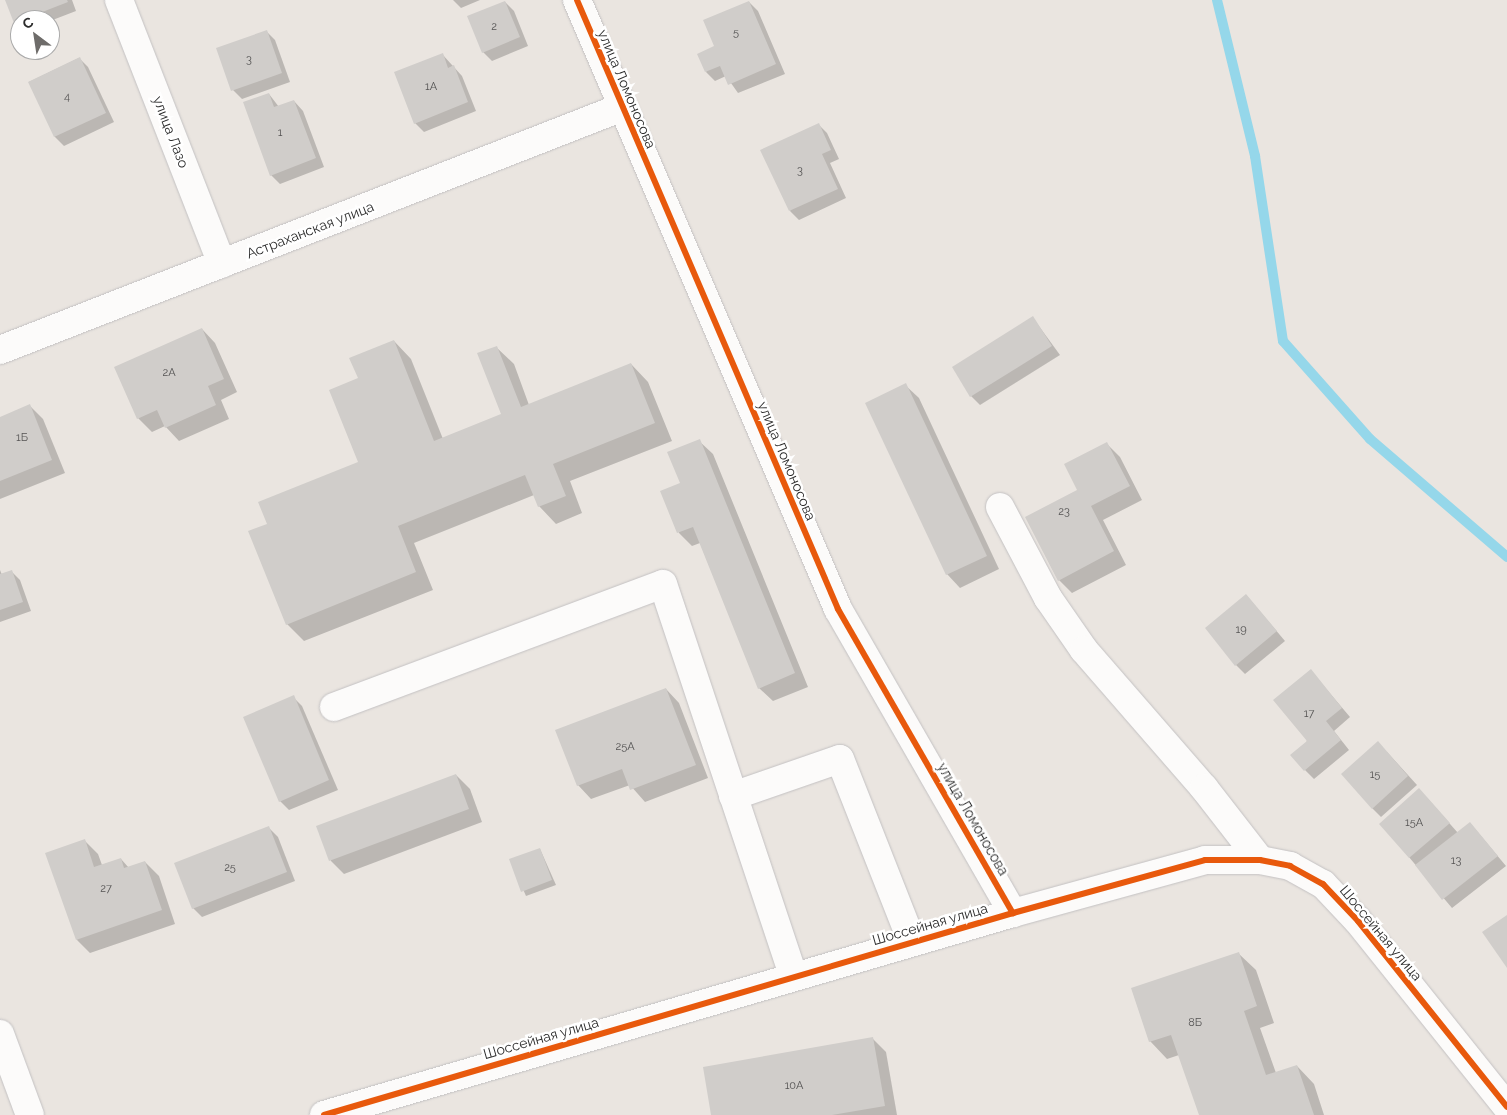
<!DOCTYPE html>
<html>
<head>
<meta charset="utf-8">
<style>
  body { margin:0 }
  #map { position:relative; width:1507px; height:1115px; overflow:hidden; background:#eae5e0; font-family:Raleway,sans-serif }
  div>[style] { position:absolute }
  .shadow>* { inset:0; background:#0003 }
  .stream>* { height:10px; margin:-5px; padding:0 5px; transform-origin:5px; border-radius:5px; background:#95d7ea }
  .building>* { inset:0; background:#d0cdca }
  .roads { filter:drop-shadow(0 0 1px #c3c1c2) drop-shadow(0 0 1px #c3c1c2) }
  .minor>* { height:28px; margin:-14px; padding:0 14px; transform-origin:14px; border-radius:14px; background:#fcfbfa }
  .cycleway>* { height:6px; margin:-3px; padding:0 3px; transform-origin:3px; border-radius:3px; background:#e8590c }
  span { translate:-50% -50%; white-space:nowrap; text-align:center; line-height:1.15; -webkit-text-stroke:5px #fff; paint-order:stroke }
  .number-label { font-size:11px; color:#555454 }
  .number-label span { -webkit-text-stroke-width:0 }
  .street-label { font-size:14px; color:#2b2b2b }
  .north { position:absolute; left:10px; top:10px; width:50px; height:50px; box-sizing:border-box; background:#fff; border:1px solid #aaa; border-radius:50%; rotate:329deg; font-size:14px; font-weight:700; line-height:20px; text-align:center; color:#2b2b2b }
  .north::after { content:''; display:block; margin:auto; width:18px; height:22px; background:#6e6c6a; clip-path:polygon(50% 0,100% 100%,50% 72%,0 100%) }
</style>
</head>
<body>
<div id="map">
  <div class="shadow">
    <i style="clip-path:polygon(6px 0,72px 0,76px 11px,50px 21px,20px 20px,20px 27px)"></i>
    <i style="clip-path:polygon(453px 0,480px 0,461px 8px)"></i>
    <i style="clip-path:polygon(505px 2px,514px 11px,528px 46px,492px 61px,483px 52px)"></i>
    <i style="clip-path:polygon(749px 2px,758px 11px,785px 74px,738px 93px,726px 76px,715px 81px,706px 72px,716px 47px)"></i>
    <i style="clip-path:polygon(266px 31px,275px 40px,290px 82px,242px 99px,233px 90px)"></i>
    <i style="clip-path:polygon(442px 54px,462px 76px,476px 111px,424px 132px,415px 123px)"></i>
    <i style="clip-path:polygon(79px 58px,88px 67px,114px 122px,64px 146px,55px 137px,29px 82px)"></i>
    <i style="clip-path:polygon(269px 94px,279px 107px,294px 101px,303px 111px,324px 167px,280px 184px,271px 175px)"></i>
    <i style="clip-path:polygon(818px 124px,827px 133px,839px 159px,830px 163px,846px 198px,799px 220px,790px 211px)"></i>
    <i style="clip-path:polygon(1033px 318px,1060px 355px,980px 405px,971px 396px)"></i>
    <i style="clip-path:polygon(202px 329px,215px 343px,237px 392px,221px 400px,229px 419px,179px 441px,165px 426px,152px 432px,138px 418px)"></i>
    <i style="clip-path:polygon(394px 341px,411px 359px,443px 439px,502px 415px,496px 347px,514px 364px,529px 405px,631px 364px,648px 382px,672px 441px,570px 481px,582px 513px,556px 524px,539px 506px,534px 495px,414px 543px,433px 590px,304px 641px,287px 624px,268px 525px,360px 463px,359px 379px)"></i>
    <i style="clip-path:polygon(905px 385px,919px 398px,999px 569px,960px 588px,947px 574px)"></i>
    <i style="clip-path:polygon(30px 406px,43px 419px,65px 473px,0 499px,0 418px)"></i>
    <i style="clip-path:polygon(699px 441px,713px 454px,808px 687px,773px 701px,759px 688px,700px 543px,692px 546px,679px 533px,662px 492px,681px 484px)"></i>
    <i style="clip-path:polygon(1106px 443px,1120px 457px,1142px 500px,1103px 520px,1126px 565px,1072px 593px,1059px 580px,1079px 490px)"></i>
    <i style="clip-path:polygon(0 570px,2px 575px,11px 571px,20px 580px,31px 611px,0 622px)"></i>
    <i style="clip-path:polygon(1246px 595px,1285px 641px,1245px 674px,1236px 665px)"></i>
    <i style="clip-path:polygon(1311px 671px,1350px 717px,1334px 731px,1349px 750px,1314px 779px,1305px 770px)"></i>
    <i style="clip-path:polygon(666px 689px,679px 703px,708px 778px,645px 802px,630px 785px,591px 799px,578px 785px)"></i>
    <i style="clip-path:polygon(293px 697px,302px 706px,338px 790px,289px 810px,280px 801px)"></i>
    <i style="clip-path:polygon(1387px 752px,1417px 785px,1381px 817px,1372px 808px)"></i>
    <i style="clip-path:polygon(456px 775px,470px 789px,482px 822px,344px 874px,331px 861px,318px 827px)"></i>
    <i style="clip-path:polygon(1428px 799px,1458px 833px,1470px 823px,1506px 866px,1452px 908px,1381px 824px)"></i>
    <i style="clip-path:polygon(269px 828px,278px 837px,295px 881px,202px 917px,193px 908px)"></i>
    <i style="clip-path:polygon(85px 841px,98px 854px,102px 865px,121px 859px,129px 868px,145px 862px,159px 876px,175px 924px,90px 953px,77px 940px)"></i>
    <i style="clip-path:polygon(540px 849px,556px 885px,526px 896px,510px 860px)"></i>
    <i style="clip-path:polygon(1238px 953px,1256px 970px,1274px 1023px,1260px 1028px,1276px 1073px,1297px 1066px,1314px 1084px,1324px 1115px,1200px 1115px,1179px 1055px,1167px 1059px,1150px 1041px)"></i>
    <i style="clip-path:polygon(873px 1039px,886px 1052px,897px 1115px,712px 1115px)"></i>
  </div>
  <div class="stream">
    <i style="left:1217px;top:0;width:161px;rotate:76.3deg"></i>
    <i style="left:1255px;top:156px;width:187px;rotate:81.4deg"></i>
    <i style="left:1283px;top:341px;width:131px;rotate:48.4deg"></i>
    <i style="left:1370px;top:439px;width:181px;rotate:40.7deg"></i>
  </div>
  <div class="building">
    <i style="clip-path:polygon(5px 0,67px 0,68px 2px,14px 23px)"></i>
    <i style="clip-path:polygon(505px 1px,520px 37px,482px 53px,467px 16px)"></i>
    <i style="clip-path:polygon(749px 1px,776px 64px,728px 85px,720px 66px,705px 72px,697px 54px,714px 46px,703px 20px)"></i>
    <i style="clip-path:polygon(267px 30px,282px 73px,231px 91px,216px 48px)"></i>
    <i style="clip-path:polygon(443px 53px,448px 68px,454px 65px,468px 102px,414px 124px,394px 72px)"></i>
    <i style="clip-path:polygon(80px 57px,106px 113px,54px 137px,28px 82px)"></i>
    <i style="clip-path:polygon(269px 93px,274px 107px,294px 100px,316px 158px,270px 176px,243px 102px)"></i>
    <i style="clip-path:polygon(819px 123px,831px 150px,822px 154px,838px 189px,789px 211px,760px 150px)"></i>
    <i style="clip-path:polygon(1033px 316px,1052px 346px,970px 397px,952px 367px)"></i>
    <i style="clip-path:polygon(202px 328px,224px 379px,208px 386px,216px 405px,165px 428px,157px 410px,137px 419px,114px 367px)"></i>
    <i style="clip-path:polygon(394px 340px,434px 441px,501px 414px,477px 353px,497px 346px,521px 407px,631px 363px,655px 423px,553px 464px,566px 496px,538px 507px,525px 475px,398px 526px,416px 572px,286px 625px,248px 531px,267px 524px,258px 502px,358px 462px,329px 390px,358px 378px,349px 358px)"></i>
    <i style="clip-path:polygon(906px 383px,987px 556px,946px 575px,865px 403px)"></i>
    <i style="clip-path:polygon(30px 404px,52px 460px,0 481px,0 417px)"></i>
    <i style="clip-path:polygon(700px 439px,795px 673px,758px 689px,693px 527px,677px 533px,660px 491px,680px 483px,667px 452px)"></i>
    <i style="clip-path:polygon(1107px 442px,1130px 486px,1091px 506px,1114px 551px,1058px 581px,1025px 517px,1077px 490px,1064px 464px)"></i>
    <i style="clip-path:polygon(12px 570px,23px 602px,0 610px,0 574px)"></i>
    <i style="clip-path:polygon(1246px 594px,1277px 631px,1235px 666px,1205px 628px)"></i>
    <i style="clip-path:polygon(1311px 669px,1342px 708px,1326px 721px,1341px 740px,1304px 771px,1290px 755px,1307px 741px,1273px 700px)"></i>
    <i style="clip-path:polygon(666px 688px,696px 765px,630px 790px,622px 769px,577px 786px,555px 730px)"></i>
    <i style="clip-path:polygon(294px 695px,329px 780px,279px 802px,243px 717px)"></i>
    <i style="clip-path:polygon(1378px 741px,1408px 776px,1372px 809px,1341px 774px)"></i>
    <i style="clip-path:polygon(456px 774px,469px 809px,329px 861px,316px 826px)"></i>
    <i style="clip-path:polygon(1419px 788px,1450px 823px,1409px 858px,1379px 824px)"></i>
    <i style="clip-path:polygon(1470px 822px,1498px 856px,1442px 900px,1415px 865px)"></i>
    <i style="clip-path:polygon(269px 826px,287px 872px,192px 909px,174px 863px)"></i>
    <i style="clip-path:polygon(85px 839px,94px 867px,121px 858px,124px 868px,145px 861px,162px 910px,76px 940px,45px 853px)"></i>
    <i style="clip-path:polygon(540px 848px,552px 880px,521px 892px,509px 859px)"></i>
    <i style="clip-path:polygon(1507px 915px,1507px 968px,1482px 932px)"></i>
    <i style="clip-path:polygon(1239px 952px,1257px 1006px,1244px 1011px,1266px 1075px,1297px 1065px,1314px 1115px,1199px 1115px,1171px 1035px,1149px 1042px,1131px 988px)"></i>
    <i style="clip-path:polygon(873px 1037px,885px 1106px,832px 1115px,711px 1115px,703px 1067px)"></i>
  </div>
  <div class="roads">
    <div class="minor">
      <i style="left:119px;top:0;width:283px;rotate:68.7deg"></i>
      <i style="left:577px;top:0;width:663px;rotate:66.8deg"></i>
      <i style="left:838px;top:609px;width:351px;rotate:60.1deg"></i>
      <i style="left:0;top:350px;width:666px;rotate:-21.32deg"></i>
      <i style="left:1000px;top:507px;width:103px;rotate:62.2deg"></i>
      <i style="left:1048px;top:598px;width:63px;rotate:55.3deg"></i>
      <i style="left:1084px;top:650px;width:183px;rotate:49deg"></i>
      <i style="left:1204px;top:788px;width:91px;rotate:52.1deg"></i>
      <i style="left:334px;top:707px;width:351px;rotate:-20.5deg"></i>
      <i style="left:663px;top:584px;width:414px;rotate:71.6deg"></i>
      <i style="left:733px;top:796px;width:113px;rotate:-19.1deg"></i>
      <i style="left:840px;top:759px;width:197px;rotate:68.5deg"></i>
      <i style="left:0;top:1034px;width:86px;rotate:69.7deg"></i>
      <i style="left:324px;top:1115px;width:718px;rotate:-16.34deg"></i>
      <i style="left:1013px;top:913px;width:199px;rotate:-15.4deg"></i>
      <i style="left:1205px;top:860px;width:55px"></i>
      <i style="left:1260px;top:860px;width:31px;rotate:11deg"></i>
      <i style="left:1290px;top:866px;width:38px;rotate:29deg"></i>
      <i style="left:1323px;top:884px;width:51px;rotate:46.6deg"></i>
      <i style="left:1358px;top:921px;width:238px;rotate:51.3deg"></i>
    </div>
  </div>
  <div class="cycleway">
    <i style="left:577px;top:0;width:663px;rotate:66.8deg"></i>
    <i style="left:838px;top:609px;width:351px;rotate:60.1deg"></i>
    <i style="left:324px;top:1115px;width:718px;rotate:-16.34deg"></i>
    <i style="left:1013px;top:913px;width:199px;rotate:-15.4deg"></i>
    <i style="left:1205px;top:860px;width:55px"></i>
    <i style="left:1260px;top:860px;width:31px;rotate:11deg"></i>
    <i style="left:1290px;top:866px;width:38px;rotate:29deg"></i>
    <i style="left:1323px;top:884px;width:51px;rotate:46.6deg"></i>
    <i style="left:1358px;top:921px;width:238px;rotate:51.3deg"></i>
  </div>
  <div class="number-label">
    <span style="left:494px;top:27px">2</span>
    <span style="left:736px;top:33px">5</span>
    <span style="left:249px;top:60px">3</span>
    <span style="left:431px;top:87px">1А</span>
    <span style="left:67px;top:97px">4</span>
    <span style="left:280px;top:133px">1</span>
    <span style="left:800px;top:171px">3</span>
    <span style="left:169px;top:373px">2А</span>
    <span style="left:22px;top:438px">1Б</span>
    <span style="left:1064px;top:512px">23</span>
    <span style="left:1241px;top:630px">19</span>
    <span style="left:1309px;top:714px">17</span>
    <span style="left:625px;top:747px">25А</span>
    <span style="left:1375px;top:775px">15</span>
    <span style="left:1414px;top:823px">15А</span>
    <span style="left:1456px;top:861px">13</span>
    <span style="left:230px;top:868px">25</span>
    <span style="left:106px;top:889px">27</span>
    <span style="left:1195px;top:1023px">8Б</span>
    <span style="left:794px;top:1086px">10А</span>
  </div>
  <div class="street-label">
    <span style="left:627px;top:89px;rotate:67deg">улица Ломоносова</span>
    <span style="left:171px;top:132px;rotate:69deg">улица Лазо</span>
    <span style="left:310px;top:230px;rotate:-21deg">Астраханская улица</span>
    <span style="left:787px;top:461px;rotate:67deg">улица Ломоносова</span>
    <span style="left:973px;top:819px;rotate:60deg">улица Ломоносова</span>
    <span style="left:930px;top:924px;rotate:-16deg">Шоссейная улица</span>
    <span style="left:1381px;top:933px;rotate:50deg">Шоссейная улица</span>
    <span style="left:541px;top:1038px;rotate:-16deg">Шоссейная улица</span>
  </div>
  <div class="north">С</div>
</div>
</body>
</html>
